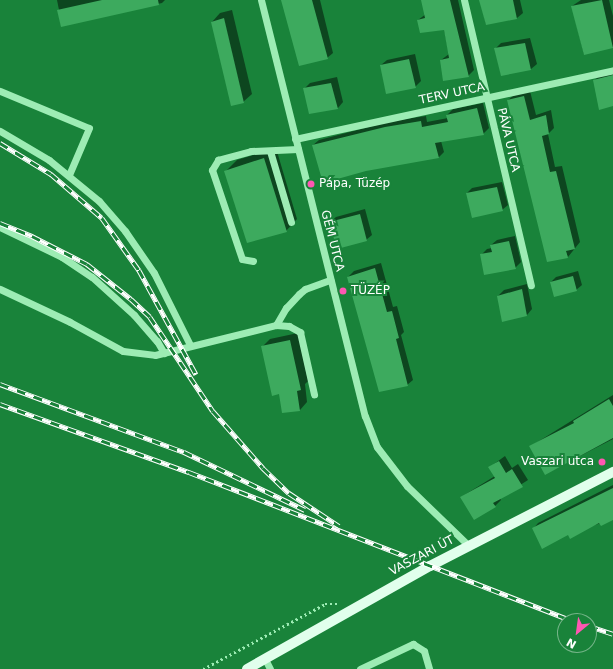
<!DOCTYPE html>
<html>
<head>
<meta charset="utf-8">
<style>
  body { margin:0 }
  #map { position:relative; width:613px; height:669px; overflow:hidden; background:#19833a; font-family:"DejaVu Sans",sans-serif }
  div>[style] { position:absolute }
  .shadow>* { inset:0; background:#0007 }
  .building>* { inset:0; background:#3daa5e }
  .path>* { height:2.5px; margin-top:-1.25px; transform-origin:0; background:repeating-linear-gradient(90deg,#9decb4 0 2px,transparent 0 5px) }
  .minor>* { height:7px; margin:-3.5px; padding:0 3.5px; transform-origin:3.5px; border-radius:3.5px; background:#9decb4 }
  .major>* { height:10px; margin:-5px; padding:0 5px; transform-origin:5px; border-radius:5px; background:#e1ffec }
  .rail>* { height:4.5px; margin-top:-2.25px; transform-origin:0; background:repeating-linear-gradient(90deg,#19833a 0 9px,#fff 0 18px); box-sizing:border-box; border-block:1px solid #fff }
  .dots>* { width:11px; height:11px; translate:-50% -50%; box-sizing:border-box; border:2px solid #19833a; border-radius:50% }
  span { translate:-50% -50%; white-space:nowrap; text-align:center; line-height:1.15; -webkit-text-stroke:4px #19833a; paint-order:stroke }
  .street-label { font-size:12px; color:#fff }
  .poi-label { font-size:12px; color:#fff }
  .left { translate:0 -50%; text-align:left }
  .right { translate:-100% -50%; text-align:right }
  .north { position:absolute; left:557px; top:613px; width:40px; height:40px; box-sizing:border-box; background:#19833a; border:1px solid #75b589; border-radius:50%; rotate:209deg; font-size:11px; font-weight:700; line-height:16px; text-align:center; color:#fff }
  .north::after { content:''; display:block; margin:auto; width:14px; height:18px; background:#ff57b2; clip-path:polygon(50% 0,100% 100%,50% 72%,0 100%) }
</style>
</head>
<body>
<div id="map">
  <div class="shadow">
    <i style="clip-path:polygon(57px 0,165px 0,162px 3px,62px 25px)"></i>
    <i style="clip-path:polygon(282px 0,320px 0,333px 53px,327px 58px)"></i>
    <i style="clip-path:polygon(422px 0,458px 0,474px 70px,468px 76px,441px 60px,449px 54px,444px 29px,418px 20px,426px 14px)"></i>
    <i style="clip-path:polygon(480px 0,520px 0,523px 13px,517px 18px,486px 24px)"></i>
    <i style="clip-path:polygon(581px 0,609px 0,613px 16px,613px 47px,584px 54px,572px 6px)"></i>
    <i style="clip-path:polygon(232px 10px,252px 94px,243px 102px,212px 22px,220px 13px)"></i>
    <i style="clip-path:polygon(530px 38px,537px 64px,531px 69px,501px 74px,495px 49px,501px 43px)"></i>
    <i style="clip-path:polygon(415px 54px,421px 81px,415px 87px,381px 65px,387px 60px)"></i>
    <i style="clip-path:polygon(613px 72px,613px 105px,594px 81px,600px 75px)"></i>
    <i style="clip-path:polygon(337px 77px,343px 102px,338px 108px,310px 112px,304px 89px,310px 83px)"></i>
    <i style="clip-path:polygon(530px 91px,536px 115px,551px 110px,554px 128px,548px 134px,555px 167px,562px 166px,580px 242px,568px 257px,508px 100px,514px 95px)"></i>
    <i style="clip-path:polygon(483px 103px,489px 128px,483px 134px,441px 141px,444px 152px,439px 157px,313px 145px,319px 140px,392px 121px,426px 116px,427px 122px,448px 118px,447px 115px,453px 109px)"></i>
    <i style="clip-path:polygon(276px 148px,297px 219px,286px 231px,226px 171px,237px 160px)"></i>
    <i style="clip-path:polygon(502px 182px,508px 205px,502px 210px,467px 193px,472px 188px)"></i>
    <i style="clip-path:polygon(365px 209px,372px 235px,366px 240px,330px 222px,336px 217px)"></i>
    <i style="clip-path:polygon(515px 236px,521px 262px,515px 268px,481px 255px,487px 249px,492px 248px,491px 245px,497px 240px)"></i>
    <i style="clip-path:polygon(381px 263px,393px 307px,397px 306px,404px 332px,401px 335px,413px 380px,407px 385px,348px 277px,354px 271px)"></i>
    <i style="clip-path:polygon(578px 271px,582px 285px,576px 290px,551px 282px,556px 277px)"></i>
    <i style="clip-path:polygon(527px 284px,532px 309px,527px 315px,498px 296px,504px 290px)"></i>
    <i style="clip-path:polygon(298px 333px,308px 381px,305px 384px,307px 402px,300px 410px,279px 393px,262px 347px,270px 339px)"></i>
    <i style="clip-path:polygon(613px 395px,613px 439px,545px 474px,531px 446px)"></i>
    <i style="clip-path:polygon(505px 456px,512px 468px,518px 464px,528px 480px,500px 498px,501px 500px,495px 506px,474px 518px,461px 497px,495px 476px,490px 467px)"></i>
    <i style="clip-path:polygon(613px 485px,613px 519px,568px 534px,533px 529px,538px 523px)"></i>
  </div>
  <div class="building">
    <i style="clip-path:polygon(102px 0,158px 0,159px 5px,61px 27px,57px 10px)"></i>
    <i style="clip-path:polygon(281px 0,312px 0,328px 59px,299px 66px)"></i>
    <i style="clip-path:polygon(421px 0,450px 0,469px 77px,443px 81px,440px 60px,449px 58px,444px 30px,420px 33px,417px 20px,425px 18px)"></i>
    <i style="clip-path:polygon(479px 0,513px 0,517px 19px,486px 25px)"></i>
    <i style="clip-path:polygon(602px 0,613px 48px,584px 55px,571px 6px)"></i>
    <i style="clip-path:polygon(224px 18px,244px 103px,231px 106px,211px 22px)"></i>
    <i style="clip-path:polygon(525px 43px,531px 70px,501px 76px,494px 48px)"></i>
    <i style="clip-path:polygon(409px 59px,416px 88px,386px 94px,380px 65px)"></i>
    <i style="clip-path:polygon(613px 75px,613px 106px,599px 110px,593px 80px)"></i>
    <i style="clip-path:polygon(331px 83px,338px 109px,309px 114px,303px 88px)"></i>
    <i style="clip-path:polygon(524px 96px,530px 120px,546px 115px,549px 134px,542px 136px,550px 172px,556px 171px,575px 249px,566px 251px,568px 258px,547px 262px,507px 100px)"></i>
    <i style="clip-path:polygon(477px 108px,484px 135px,435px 143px,439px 158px,366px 171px,323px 183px,312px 145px,385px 127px,421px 121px,422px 127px,448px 122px,446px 115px)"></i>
    <i style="clip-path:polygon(264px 158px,287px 232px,247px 243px,224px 171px)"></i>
    <i style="clip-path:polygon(497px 187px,503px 211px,472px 218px,466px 193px)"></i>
    <i style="clip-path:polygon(360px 214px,367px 241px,337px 249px,329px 222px)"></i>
    <i style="clip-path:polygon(509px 241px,516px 269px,484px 275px,480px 254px,492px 252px,490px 245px)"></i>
    <i style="clip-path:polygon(375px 268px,387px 312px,392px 311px,399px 338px,396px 339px,408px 386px,379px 392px,347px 277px)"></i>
    <i style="clip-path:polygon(573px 276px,577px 291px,554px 297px,550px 282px)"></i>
    <i style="clip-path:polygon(522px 289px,527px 316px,502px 322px,497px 296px)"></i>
    <i style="clip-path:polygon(290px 340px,301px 390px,297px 391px,300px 411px,282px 413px,279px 394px,272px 396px,261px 346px)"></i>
    <i style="clip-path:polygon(609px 399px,613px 406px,613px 438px,545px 475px,529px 446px,574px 423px,573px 421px)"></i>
    <i style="clip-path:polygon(499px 461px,506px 473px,512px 469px,523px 487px,493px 503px,496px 507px,474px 520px,460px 497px,495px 478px,488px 467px)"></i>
    <i style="clip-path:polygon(613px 488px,613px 520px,601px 526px,599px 523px,570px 539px,568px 535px,542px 549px,532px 528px)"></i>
  </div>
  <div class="path">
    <i style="left:203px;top:669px;width:138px;rotate:-28deg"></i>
    <i style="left:325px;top:604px;width:12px"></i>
  </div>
  <div class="minor">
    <i style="left:261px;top:0;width:429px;rotate:76deg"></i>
    <i style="left:365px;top:416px;width:33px;rotate:69deg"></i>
    <i style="left:377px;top:447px;width:49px;rotate:52.4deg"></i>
    <i style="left:407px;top:486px;width:86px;rotate:44.1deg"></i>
    <i style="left:464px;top:0;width:293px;rotate:76.8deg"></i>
    <i style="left:0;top:91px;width:96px;rotate:22.6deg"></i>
    <i style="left:89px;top:128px;width:51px;rotate:113.1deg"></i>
    <i style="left:0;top:131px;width:57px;rotate:30.6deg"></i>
    <i style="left:49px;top:160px;width:65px;rotate:39.4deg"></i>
    <i style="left:99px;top:201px;width:40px;rotate:49deg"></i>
    <i style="left:125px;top:231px;width:51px;rotate:55.4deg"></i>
    <i style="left:154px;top:273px;width:80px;rotate:63.4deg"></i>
    <i style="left:295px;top:139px;width:325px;rotate:-12.2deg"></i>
    <i style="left:270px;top:151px;width:74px;rotate:73.5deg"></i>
    <i style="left:0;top:227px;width:69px;rotate:25.8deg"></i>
    <i style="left:62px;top:257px;width:36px;rotate:34deg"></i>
    <i style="left:92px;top:277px;width:57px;rotate:42.1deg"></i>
    <i style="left:134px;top:315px;width:35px;rotate:49deg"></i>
    <i style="left:157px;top:341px;width:14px;rotate:60deg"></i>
    <i style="left:253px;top:261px;width:11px;rotate:-170deg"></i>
    <i style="left:242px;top:259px;width:94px;rotate:-108.6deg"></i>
    <i style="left:212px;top:170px;width:12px;rotate:-59deg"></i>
    <i style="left:218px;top:160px;width:34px;rotate:-15deg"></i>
    <i style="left:251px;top:151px;width:47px;rotate:-2.4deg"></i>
    <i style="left:0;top:289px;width:77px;rotate:25.2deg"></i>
    <i style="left:70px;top:322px;width:60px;rotate:28.7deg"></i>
    <i style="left:123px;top:351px;width:32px;rotate:7deg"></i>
    <i style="left:155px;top:355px;width:125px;rotate:-13.9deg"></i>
    <i style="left:276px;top:325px;width:20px;rotate:-60deg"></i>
    <i style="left:286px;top:308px;width:19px;rotate:-47deg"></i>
    <i style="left:299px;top:294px;width:8px;rotate:-40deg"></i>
    <i style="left:305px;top:289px;width:27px;rotate:-20deg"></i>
    <i style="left:276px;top:325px;width:13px;rotate:4deg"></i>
    <i style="left:289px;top:326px;width:13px;rotate:29deg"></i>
    <i style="left:300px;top:332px;width:64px;rotate:77.3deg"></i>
    <i style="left:265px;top:659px;width:11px;rotate:63deg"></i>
    <i style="left:360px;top:669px;width:59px;rotate:-25.3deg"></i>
    <i style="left:413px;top:644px;width:13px;rotate:32deg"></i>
    <i style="left:424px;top:651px;width:19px;rotate:74deg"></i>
  </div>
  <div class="major">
    <i style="left:247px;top:669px;width:210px;rotate:-29.4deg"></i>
    <i style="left:430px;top:566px;width:206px;rotate:-27.2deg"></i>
  </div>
  <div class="rail">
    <i style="left:0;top:143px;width:60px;rotate:31.3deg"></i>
    <i style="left:51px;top:174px;width:67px;rotate:40.8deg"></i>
    <i style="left:102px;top:218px;width:64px;rotate:54.6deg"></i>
    <i style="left:139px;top:270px;width:119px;rotate:61.3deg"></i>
    <i style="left:0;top:223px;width:35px;rotate:22deg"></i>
    <i style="left:32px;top:236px;width:62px;rotate:27deg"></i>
    <i style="left:87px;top:264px;width:56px;rotate:38.5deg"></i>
    <i style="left:131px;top:299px;width:26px;rotate:43deg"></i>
    <i style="left:150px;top:317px;width:113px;rotate:56.2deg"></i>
    <i style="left:213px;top:411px;width:76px;rotate:48.7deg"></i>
    <i style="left:263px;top:468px;width:36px;rotate:44deg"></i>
    <i style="left:289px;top:493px;width:60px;rotate:33.4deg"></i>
    <i style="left:0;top:384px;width:196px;rotate:20.3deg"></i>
    <i style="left:184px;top:452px;width:134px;rotate:25.6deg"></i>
    <i style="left:0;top:404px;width:201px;rotate:19.8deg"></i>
    <i style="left:189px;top:472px;width:413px;rotate:21.2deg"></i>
    <i style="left:589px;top:626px;width:25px;rotate:18deg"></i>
  </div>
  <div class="dots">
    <i style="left:311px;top:184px;background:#ff57b2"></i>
    <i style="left:343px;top:291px;background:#ff57b2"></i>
    <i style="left:602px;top:462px;background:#ff57b2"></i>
  </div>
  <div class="street-label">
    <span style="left:452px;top:94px;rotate:-12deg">TERV UTCA</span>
    <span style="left:508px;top:140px;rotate:77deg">PÁVA UTCA</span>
    <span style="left:332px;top:241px;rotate:76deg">GÉM UTCA</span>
    <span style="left:422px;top:556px;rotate:-28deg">VASZARI ÚT</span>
  </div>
  <div class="poi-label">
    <span class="left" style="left:319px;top:184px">Pápa, Tüzép</span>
    <span class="left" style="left:351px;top:291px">TÜZÉP</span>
    <span class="right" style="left:594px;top:462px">Vaszari utca</span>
  </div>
  <div class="north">N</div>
</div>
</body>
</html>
